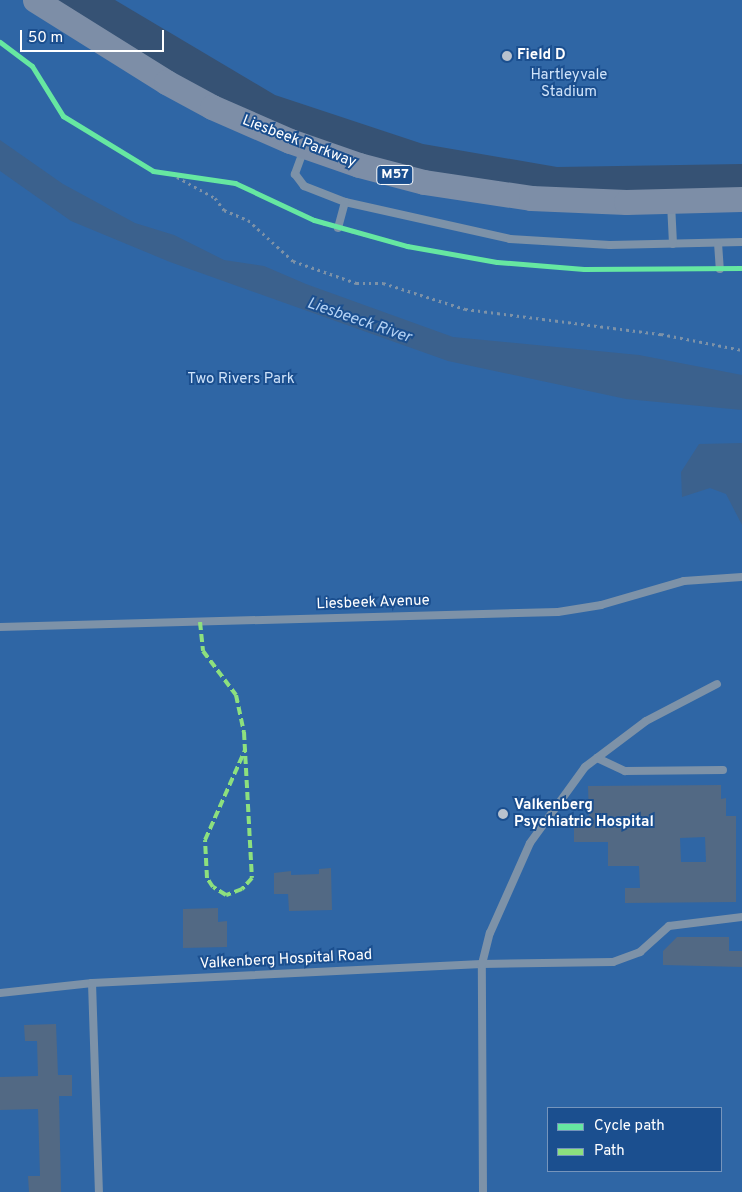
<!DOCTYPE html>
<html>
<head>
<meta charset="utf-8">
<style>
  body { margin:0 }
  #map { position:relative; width:742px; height:1192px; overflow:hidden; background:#365274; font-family:Overpass,sans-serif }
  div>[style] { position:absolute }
  .green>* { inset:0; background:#2f66a5 }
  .water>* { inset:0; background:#3b618d }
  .building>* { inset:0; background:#526984 }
  .path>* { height:3px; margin-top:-1.5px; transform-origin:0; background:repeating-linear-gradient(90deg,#7d92a8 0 2.5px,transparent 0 6.5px) }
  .lane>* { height:8px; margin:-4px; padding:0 4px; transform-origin:4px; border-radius:4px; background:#7d92a8 }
  .primary>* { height:25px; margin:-12.5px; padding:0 12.5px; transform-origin:12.5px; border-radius:12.5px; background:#7d8ea7 }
  .quiet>* { height:4px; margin-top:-2px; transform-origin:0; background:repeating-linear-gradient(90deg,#8de07e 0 8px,transparent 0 12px) }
  .cycleway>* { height:5px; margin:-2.5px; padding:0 2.5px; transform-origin:2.5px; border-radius:2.5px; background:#66e7a1 }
  .dots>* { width:14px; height:14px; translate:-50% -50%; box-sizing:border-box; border:2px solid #1b4f8f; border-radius:50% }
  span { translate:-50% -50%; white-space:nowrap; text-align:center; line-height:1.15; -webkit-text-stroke:4px #1b4f8f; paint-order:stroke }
  .shield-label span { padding:1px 4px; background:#1b4f8f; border:1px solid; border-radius:4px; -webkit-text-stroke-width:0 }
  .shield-label { font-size:14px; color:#fff; font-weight:700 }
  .poi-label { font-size:15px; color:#fff; font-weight:700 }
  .left { translate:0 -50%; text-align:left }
  .park-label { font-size:15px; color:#cfe3fa }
  .street-label { font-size:15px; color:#fff }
  .water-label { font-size:16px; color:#b5d3f5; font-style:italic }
  .legend { position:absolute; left:547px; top:1107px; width:175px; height:65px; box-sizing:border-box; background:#1b4f8f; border:1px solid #7695bc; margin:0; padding:6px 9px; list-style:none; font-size:15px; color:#fff }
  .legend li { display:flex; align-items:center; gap:10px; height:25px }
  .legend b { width:25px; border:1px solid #7695bc }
  .scale { position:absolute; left:20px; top:30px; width:144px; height:22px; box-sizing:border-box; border:2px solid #fff; border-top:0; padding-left:6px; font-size:15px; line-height:18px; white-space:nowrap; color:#fff; -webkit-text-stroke:4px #1b4f8f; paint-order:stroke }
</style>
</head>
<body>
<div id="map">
  <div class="green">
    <i style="clip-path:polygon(evenodd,0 0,35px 0,166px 82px,424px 182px,742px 199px,742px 1192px,0 1192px,0 0,548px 1108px,721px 1108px,721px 1171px,548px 1171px,548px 1108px)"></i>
    <i style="clip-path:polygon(115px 0,742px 0,742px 164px,557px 167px,423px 144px,275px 95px)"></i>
  </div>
  <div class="water">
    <i style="clip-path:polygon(0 140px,63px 184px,135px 223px,174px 235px,224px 260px,264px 266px,306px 284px,453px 337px,639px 355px,742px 375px,742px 410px,626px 399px,448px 361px,170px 262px,71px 221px,0 171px)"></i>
    <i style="clip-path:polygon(742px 443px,742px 525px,726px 494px,710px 488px,682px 497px,681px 472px,699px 444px)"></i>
  </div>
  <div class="building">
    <i style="clip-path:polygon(evenodd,721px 785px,721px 799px,726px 798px,726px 816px,736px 816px,736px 902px,625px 903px,625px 888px,640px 888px,639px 866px,608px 866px,608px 842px,574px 842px,574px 818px,589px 818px,588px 786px,721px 785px,705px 837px,706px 862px,681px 862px,680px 838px,705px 837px)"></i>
    <i style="clip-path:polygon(331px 868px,332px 910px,289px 911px,288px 894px,274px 894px,274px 873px,291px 871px,291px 875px,319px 874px,319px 869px)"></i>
    <i style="clip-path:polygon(218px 908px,218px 922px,227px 921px,227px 947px,183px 948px,183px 909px)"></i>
    <i style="clip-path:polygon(677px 937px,729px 937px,729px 951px,742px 951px,742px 967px,663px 965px,663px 951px)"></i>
    <i style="clip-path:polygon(56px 1024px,58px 1075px,72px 1075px,72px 1096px,59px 1096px,61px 1192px,29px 1192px,28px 1176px,40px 1176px,38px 1109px,0 1110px,0 1077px,38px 1076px,37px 1041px,25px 1041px,24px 1025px)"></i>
  </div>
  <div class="path">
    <i style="left:0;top:42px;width:40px;rotate:37deg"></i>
    <i style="left:32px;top:66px;width:59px;rotate:58.2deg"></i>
    <i style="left:63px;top:116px;width:105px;rotate:31.4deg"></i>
    <i style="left:153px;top:171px;width:83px;rotate:8.3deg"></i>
    <i style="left:235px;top:183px;width:99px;rotate:24.5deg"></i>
    <i style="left:177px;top:177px;width:43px;rotate:28.9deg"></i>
    <i style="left:215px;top:198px;width:15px;rotate:53deg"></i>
    <i style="left:224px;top:210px;width:26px;rotate:23deg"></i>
    <i style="left:248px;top:220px;width:61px;rotate:42.3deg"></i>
    <i style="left:293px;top:261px;width:67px;rotate:19.2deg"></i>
    <i style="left:356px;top:283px;width:27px"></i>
    <i style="left:383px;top:283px;width:86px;rotate:17.6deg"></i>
    <i style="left:465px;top:309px;width:198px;rotate:7.3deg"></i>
    <i style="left:661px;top:334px;width:83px;rotate:11.2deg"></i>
    <i style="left:351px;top:231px;width:58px;rotate:15deg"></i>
    <i style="left:407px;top:246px;width:91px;rotate:10.1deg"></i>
    <i style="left:497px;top:262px;width:87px;rotate:4.6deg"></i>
    <i style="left:584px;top:269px;width:124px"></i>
    <i style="left:732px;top:268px;width:10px"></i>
  </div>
  <div class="lane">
    <i style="left:304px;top:149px;width:27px;rotate:110deg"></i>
    <i style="left:295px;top:174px;width:15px;rotate:53deg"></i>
    <i style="left:304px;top:186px;width:44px;rotate:21.3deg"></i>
    <i style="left:345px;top:202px;width:169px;rotate:12.6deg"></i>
    <i style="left:510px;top:239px;width:100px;rotate:3.4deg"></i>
    <i style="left:610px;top:245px;width:132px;rotate:-1.3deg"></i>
    <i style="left:671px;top:203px;width:41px;rotate:87.2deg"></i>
    <i style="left:338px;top:228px;width:27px;rotate:-75deg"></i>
    <i style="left:718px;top:243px;width:26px;rotate:86deg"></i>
    <i style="left:0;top:627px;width:558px;rotate:-1.54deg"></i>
    <i style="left:558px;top:612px;width:44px;rotate:-9.2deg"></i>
    <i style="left:601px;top:605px;width:86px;rotate:-16.1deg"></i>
    <i style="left:684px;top:581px;width:58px;rotate:-3.9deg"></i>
    <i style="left:597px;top:758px;width:31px;rotate:25deg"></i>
    <i style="left:625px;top:771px;width:98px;rotate:-0.6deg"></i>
    <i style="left:92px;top:983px;width:209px;rotate:88.1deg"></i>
    <i style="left:0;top:993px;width:93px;rotate:-6.2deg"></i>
    <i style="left:92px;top:983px;width:390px;rotate:-2.8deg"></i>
    <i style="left:482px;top:964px;width:131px;rotate:-0.9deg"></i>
    <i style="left:613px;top:962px;width:29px;rotate:-20deg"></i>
    <i style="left:640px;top:952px;width:39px;rotate:-42deg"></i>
    <i style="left:669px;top:926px;width:74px;rotate:-7deg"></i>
    <i style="left:483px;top:1192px;width:228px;rotate:-90.3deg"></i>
    <i style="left:482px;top:964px;width:32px;rotate:-76deg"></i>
    <i style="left:490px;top:933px;width:98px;rotate:-66deg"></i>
    <i style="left:530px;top:843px;width:94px;rotate:-54.1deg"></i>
    <i style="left:585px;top:767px;width:76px;rotate:-37deg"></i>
    <i style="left:646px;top:721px;width:80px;rotate:-27.5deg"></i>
  </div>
  <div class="primary">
    <i style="left:35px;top:0;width:155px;rotate:32deg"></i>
    <i style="left:166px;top:82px;width:52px;rotate:28.5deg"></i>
    <i style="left:212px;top:107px;width:85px;rotate:23.6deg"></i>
    <i style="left:290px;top:141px;width:73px;rotate:19.2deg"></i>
    <i style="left:359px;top:165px;width:67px;rotate:14.7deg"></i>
    <i style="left:424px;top:182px;width:108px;rotate:8.5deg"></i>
    <i style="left:531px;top:198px;width:95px;rotate:2.4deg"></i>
    <i style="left:626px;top:202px;width:116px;rotate:-1.5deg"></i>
  </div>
  <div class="quiet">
    <i style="left:200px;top:622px;width:29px;rotate:84deg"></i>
    <i style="left:203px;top:651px;width:55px;rotate:53.1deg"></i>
    <i style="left:236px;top:695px;width:38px;rotate:78deg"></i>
    <i style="left:244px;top:732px;width:146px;rotate:86.9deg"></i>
    <i style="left:252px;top:878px;width:15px;rotate:132deg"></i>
    <i style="left:242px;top:889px;width:17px;rotate:159deg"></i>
    <i style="left:226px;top:895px;width:15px;rotate:-148deg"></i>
    <i style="left:213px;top:887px;width:11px;rotate:-124deg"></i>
    <i style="left:207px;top:878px;width:38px;rotate:-93deg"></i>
    <i style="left:205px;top:840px;width:98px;rotate:-66deg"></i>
  </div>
  <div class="cycleway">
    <i style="left:0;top:42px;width:40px;rotate:37deg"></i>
    <i style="left:32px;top:66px;width:59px;rotate:58.2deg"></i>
    <i style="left:63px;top:116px;width:105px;rotate:31.4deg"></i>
    <i style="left:153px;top:171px;width:83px;rotate:8.3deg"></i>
    <i style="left:235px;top:183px;width:87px;rotate:25.1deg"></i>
    <i style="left:314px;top:220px;width:97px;rotate:15.6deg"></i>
    <i style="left:407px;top:246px;width:91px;rotate:10.1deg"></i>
    <i style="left:497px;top:262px;width:87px;rotate:4.6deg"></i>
    <i style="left:584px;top:269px;width:158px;rotate:-0.4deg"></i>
  </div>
  <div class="dots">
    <i style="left:507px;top:56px;background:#b9c2ce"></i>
    <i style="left:503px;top:814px;background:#b9c2ce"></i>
  </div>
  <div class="shield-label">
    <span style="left:395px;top:175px">M57</span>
  </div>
  <div class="poi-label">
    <span class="left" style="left:517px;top:56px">Field D</span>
    <span class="left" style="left:514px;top:814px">Valkenberg<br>Psychiatric Hospital</span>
  </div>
  <div class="park-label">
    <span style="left:569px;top:84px">Hartleyvale<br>Stadium</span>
    <span style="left:241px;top:380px">Two Rivers Park</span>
  </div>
  <div class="street-label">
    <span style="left:299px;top:142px;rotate:21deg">Liesbeek Parkway</span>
    <span style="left:373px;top:603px;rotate:-2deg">Liesbeek Avenue</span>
    <span style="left:286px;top:960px;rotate:-3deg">Valkenberg Hospital Road</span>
  </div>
  <div class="water-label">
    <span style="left:359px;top:321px;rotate:19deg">Liesbeeck River</span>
  </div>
  <ul class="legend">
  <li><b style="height:6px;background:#66e7a1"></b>Cycle path</li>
  <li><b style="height:6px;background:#8de07e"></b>Path</li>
  </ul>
  <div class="scale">50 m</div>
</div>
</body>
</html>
